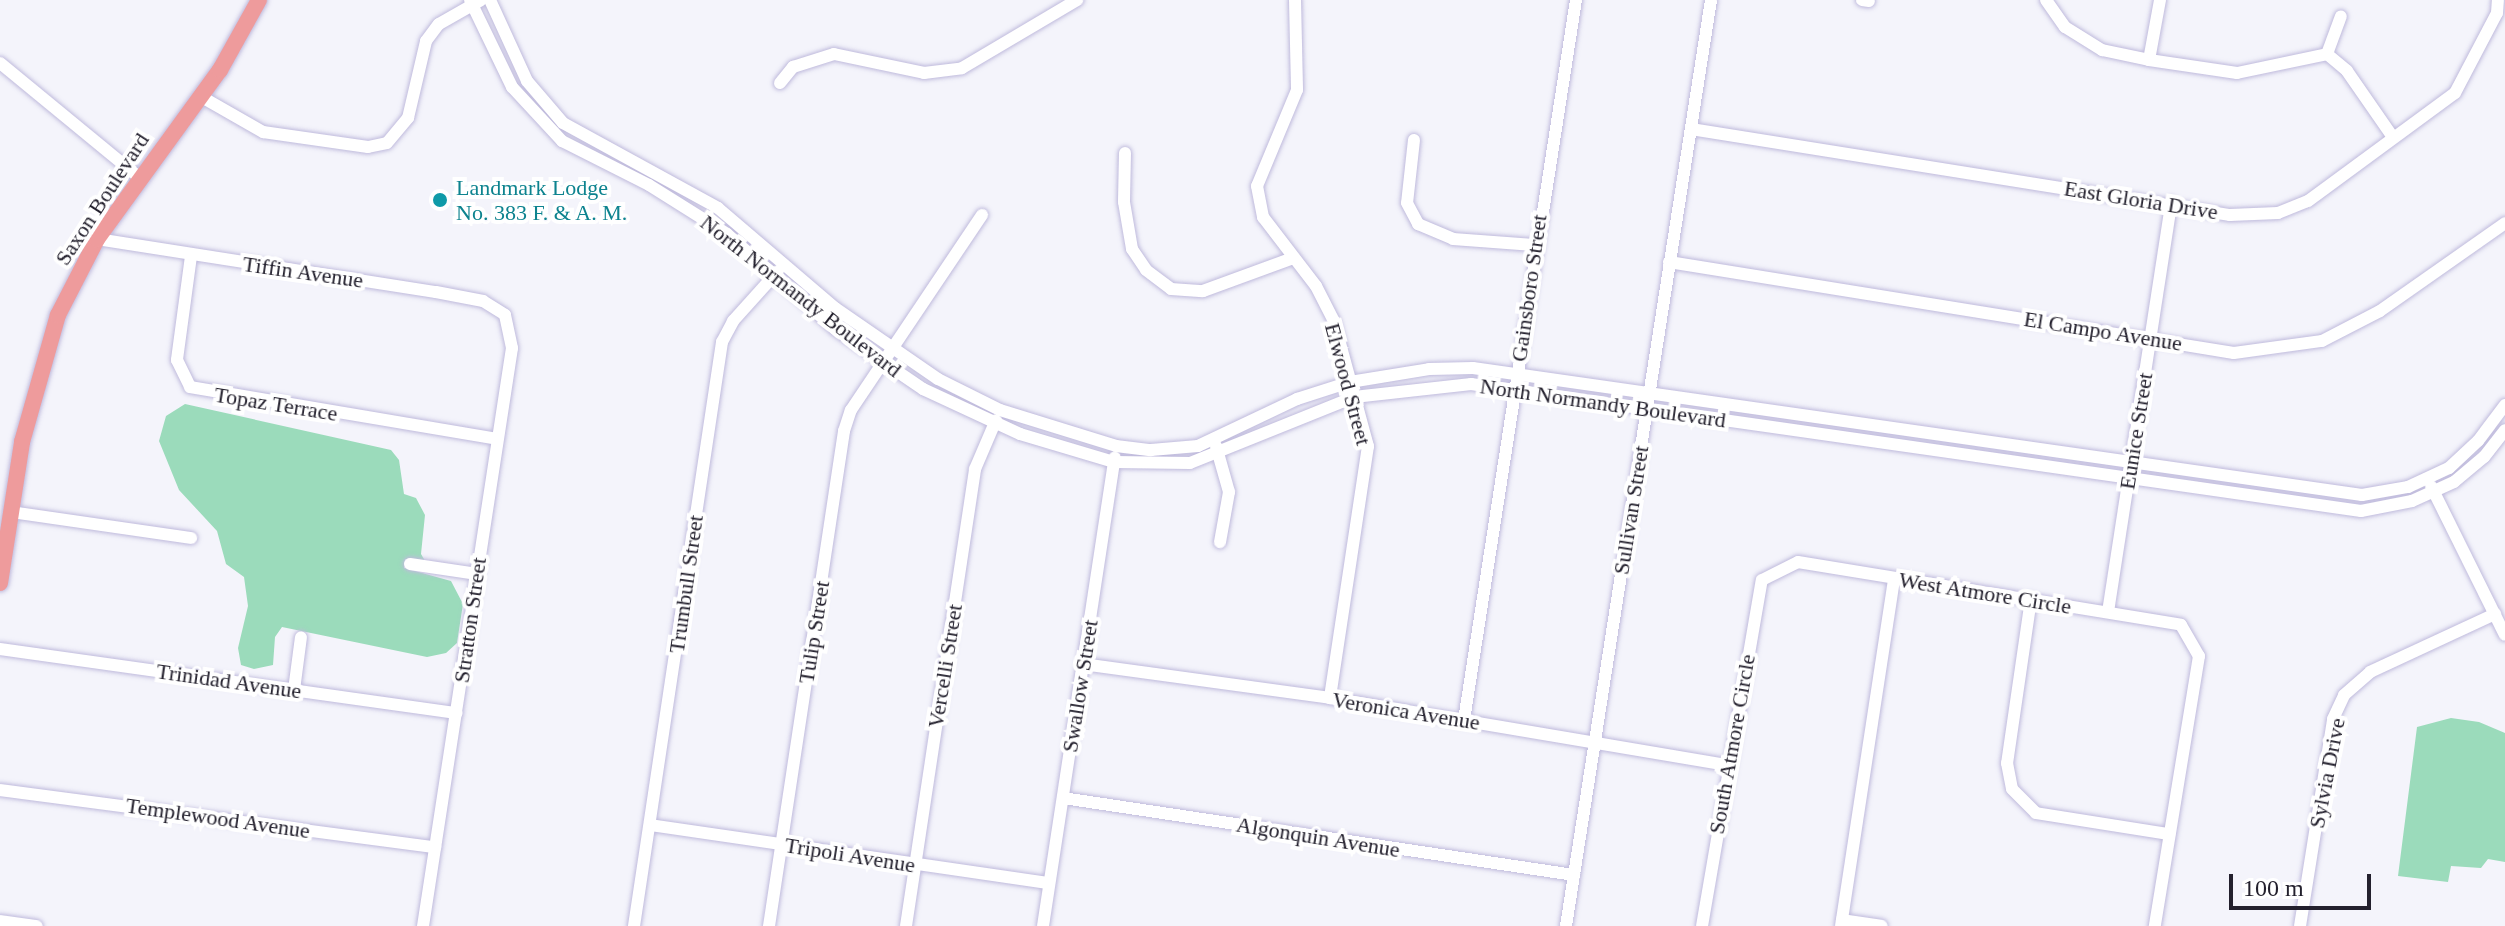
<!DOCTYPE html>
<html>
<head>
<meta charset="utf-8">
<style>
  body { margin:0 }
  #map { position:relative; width:2505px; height:926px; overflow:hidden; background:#f4f4fb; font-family:"Times New Roman",serif }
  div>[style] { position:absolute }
  .green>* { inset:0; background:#9bdbbb }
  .roads { filter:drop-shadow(0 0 2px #bfbadc) drop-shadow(0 0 2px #bfbadc) }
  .minor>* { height:12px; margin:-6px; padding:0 6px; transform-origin:6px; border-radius:6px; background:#fff }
  .major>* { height:16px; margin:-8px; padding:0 8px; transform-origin:8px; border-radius:8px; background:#ee9b9c }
  .dots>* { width:22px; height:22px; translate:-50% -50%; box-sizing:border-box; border:4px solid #fff; border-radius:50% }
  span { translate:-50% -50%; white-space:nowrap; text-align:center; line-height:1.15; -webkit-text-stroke:8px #fff; paint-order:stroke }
  .culture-label { font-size:22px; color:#0d838f }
  .left { translate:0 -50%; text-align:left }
  .street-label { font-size:22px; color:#23202d }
  .scale { position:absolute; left:2229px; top:874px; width:142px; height:36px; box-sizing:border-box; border:4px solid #23202d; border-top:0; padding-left:10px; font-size:24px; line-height:28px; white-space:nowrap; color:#23202d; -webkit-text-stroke:6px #fff; paint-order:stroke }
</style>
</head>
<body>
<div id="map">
  <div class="green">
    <i style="clip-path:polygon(185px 404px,391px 450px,399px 460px,404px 494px,416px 498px,425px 515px,421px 554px,425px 561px,405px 559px,404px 568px,451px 581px,463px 604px,457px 643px,446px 653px,427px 657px,282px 627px,275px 637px,273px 665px,254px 669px,241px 665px,238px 648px,248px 606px,244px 577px,226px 564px,217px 531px,179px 490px,159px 441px,166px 416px)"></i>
    <i style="clip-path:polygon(2451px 718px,2479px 722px,2505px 733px,2505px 862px,2488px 859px,2481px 868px,2451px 866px,2448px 882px,2398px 876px,2417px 727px)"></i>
  </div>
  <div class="roads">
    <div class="minor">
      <i style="left:470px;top:0;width:97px;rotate:64.2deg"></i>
      <i style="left:512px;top:87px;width:74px;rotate:47.2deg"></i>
      <i style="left:562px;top:141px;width:97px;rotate:26.8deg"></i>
      <i style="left:649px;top:185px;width:92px;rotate:32.1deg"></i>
      <i style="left:727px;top:234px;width:144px;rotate:41.3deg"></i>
      <i style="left:835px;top:329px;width:107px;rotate:34.3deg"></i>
      <i style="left:923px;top:389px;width:107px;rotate:24.9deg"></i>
      <i style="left:1020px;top:434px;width:98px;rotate:16.6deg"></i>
      <i style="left:1114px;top:462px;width:76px;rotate:0.8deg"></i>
      <i style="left:1190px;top:463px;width:177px;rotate:-21.9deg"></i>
      <i style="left:1354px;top:397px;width:118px;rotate:-6.3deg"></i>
      <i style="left:1471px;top:384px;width:899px;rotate:8.12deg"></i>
      <i style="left:2361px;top:511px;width:52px;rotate:-11.1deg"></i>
      <i style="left:2412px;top:501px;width:46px;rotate:-24.3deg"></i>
      <i style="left:2454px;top:482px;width:39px;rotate:-40deg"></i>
      <i style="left:2484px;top:457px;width:34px;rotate:-52deg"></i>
      <i style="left:490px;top:0;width:89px;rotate:65.4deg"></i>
      <i style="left:527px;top:81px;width:55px;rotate:49.4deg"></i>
      <i style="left:563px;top:123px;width:177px;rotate:28.7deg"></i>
      <i style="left:718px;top:208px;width:154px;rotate:40.5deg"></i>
      <i style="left:835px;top:308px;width:125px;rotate:34.6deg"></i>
      <i style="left:938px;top:379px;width:69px;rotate:26.6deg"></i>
      <i style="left:1000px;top:410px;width:121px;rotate:17.2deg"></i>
      <i style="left:1116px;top:446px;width:35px;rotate:7deg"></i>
      <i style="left:1151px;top:450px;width:47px;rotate:-4.9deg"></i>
      <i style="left:1198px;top:446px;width:110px;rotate:-25.4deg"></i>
      <i style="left:1297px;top:399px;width:56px;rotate:-17.8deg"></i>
      <i style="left:1350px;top:382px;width:80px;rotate:-9.3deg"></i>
      <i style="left:1429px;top:369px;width:44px;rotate:-1.3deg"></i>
      <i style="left:1473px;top:368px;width:898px;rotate:8.13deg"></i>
      <i style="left:2362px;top:495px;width:47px;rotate:-9.9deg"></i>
      <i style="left:2408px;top:487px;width:45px;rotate:-24.9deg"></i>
      <i style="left:2449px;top:468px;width:40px;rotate:-43deg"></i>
      <i style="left:2478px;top:441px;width:45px;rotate:-53.1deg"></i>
      <i style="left:1295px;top:0;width:90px;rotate:88.7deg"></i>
      <i style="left:1297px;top:90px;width:104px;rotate:112.6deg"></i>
      <i style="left:1257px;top:186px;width:32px;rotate:79deg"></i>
      <i style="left:1263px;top:217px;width:87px;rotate:52.5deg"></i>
      <i style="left:1316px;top:286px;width:39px;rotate:63deg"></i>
      <i style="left:1334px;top:321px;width:130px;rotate:74.8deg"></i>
      <i style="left:1368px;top:446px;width:255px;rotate:98.6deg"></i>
      <i style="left:1862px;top:0;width:7px;rotate:8deg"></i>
      <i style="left:2046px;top:0;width:33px;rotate:55deg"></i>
      <i style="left:2065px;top:27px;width:44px;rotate:31.9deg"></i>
      <i style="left:2102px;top:50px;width:48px;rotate:12deg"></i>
      <i style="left:2149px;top:60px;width:89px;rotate:8.4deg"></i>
      <i style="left:2237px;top:73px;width:92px;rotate:-11.9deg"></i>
      <i style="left:2327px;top:54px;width:26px;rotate:40deg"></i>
      <i style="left:2347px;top:71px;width:79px;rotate:55.3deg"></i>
      <i style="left:2327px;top:54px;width:40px;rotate:-69.8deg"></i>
      <i style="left:2149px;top:60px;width:61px;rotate:-79.6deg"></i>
      <i style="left:0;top:63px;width:180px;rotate:39.4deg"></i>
      <i style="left:780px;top:83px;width:21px;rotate:-51deg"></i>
      <i style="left:793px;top:67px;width:43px;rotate:-17.6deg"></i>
      <i style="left:834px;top:54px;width:92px;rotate:11.9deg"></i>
      <i style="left:924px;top:73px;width:38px;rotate:-7deg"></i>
      <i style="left:962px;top:68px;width:134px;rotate:-30.6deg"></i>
      <i style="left:200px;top:96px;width:73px;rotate:29.7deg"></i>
      <i style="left:263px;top:132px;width:106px;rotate:8.1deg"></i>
      <i style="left:368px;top:147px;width:19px;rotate:-12deg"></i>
      <i style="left:387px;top:143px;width:33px;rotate:-50deg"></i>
      <i style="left:408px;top:118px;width:79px;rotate:-76.8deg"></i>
      <i style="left:426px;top:41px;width:21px;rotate:-53deg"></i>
      <i style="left:439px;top:24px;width:48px;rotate:-29.7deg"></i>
      <i style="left:1691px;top:129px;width:546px;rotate:9.07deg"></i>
      <i style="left:2230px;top:215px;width:48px;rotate:-2.4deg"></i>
      <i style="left:2278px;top:213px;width:32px;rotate:-22deg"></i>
      <i style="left:2308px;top:201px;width:182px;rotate:-36.3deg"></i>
      <i style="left:2455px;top:93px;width:90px;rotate:-62.3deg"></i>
      <i style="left:2497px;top:13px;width:13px;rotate:-86deg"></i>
      <i style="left:1414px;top:140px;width:63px;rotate:96.3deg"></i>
      <i style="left:1407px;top:203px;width:24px;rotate:62deg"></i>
      <i style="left:1418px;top:224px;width:38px;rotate:23deg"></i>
      <i style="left:1453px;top:239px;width:81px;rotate:4.2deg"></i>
      <i style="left:1125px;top:153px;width:49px;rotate:91.2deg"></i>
      <i style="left:1124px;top:202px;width:48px;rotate:80.3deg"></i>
      <i style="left:1132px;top:249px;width:25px;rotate:56deg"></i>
      <i style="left:1146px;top:270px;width:31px;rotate:37deg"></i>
      <i style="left:1171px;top:289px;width:32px;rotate:4deg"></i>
      <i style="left:1203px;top:291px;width:96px;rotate:-20.1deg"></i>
      <i style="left:97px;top:239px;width:343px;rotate:8.9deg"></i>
      <i style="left:436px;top:292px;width:48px;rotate:10.8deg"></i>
      <i style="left:483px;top:301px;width:26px;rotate:32deg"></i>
      <i style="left:505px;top:315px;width:34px;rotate:78deg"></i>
      <i style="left:512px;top:348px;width:585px;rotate:98.75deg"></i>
      <i style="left:191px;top:256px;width:105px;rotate:97.7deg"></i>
      <i style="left:177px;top:360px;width:30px;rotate:64deg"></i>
      <i style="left:190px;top:387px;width:310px;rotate:9.6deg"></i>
      <i style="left:1669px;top:262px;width:572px;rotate:9.15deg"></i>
      <i style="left:2234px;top:353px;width:89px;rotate:-7.8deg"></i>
      <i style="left:2322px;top:341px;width:65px;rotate:-27.3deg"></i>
      <i style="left:2380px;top:311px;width:153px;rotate:-35.1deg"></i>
      <i style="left:1216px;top:446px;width:48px;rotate:74.2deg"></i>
      <i style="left:1229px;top:492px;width:51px;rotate:100.2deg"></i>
      <i style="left:2431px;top:486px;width:166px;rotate:63.6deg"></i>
      <i style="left:11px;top:512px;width:182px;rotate:8.2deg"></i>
      <i style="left:410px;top:564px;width:68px;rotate:8.5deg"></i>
      <i style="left:2031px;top:599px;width:166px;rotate:98.3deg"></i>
      <i style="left:2007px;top:763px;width:26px;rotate:79deg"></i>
      <i style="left:2012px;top:789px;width:34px;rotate:45deg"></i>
      <i style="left:2036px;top:813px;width:135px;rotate:9deg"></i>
      <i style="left:2108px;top:612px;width:414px;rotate:-81.2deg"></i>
      <i style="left:0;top:649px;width:461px;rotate:8deg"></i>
      <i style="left:1083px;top:664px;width:249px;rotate:7.8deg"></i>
      <i style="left:1330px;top:698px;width:403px;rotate:9.6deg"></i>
      <i style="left:294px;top:690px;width:53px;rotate:-82.5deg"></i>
      <i style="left:1464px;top:720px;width:729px;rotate:-81.16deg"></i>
      <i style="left:0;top:790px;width:439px;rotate:7.5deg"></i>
      <i style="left:1063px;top:798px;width:517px;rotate:8.57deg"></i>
      <i style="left:650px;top:825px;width:403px;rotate:8.3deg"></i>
      <i style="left:1842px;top:920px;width:40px;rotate:8.5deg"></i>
      <i style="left:0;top:921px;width:37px;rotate:8deg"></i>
      <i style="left:634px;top:926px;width:591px;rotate:-81.43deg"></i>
      <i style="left:722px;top:342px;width:24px;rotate:-62deg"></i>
      <i style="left:733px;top:321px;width:67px;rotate:-48deg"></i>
      <i style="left:769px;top:926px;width:501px;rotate:-81.38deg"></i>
      <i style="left:844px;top:431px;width:22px;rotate:-72deg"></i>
      <i style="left:851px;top:410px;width:235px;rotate:-56.1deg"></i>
      <i style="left:906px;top:926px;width:462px;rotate:-81.4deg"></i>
      <i style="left:975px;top:469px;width:53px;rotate:-66.8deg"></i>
      <i style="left:1043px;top:926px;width:474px;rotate:-81.3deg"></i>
      <i style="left:1566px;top:926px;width:937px;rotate:-81.1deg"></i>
      <i style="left:1702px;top:926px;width:351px;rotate:-80.2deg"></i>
      <i style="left:1762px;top:580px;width:40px;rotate:-26.6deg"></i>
      <i style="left:1798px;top:562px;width:388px;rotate:9.3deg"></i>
      <i style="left:2181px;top:625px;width:36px;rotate:60deg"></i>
      <i style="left:2199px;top:656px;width:274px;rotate:99.3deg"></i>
      <i style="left:1841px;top:926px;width:351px;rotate:-81.3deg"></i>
      <i style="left:2300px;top:926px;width:210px;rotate:-80.9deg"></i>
      <i style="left:2333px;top:719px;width:26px;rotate:-65deg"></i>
      <i style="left:2344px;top:695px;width:35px;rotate:-41deg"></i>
      <i style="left:2370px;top:672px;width:138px;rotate:-24.9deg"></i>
    </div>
    <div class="major">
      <i style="left:0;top:583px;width:143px;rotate:-81.1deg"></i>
      <i style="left:22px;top:442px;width:132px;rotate:-74.2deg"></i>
      <i style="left:58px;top:315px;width:85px;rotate:-62.8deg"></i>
      <i style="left:97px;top:239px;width:209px;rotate:-54deg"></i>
      <i style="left:220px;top:70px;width:80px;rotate:-60.9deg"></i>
    </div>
  </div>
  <div class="dots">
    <i style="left:440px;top:200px;background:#0f9aa8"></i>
  </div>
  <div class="culture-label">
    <span class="left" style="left:456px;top:200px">Landmark Lodge<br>No. 383 F. &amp; A. M.</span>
  </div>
  <div class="street-label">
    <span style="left:102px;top:199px;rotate:-57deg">Saxon Boulevard</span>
    <span style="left:2141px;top:200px;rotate:9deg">East Gloria Drive</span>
    <span style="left:303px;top:272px;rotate:8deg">Tiffin Avenue</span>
    <span style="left:1529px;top:288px;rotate:-82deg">Gainsboro Street</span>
    <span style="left:801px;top:296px;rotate:38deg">North Normandy Boulevard</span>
    <span style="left:2103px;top:331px;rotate:9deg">El Campo Avenue</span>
    <span style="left:1348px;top:384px;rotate:75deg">Elwood Street</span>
    <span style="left:1603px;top:403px;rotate:8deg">North Normandy Boulevard</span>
    <span style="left:276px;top:404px;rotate:9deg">Topaz Terrace</span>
    <span style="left:2136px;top:431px;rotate:-81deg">Eunice Street</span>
    <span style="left:1631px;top:510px;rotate:-81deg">Sullivan Street</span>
    <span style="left:686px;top:584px;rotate:-82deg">Trumbull Street</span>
    <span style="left:1985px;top:593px;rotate:9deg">West Atmore Circle</span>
    <span style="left:470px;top:620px;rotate:-82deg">Stratton Street</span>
    <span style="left:814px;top:632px;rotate:-81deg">Tulip Street</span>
    <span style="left:945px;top:666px;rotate:-81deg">Vercelli Street</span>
    <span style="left:229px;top:681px;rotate:8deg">Trinidad Avenue</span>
    <span style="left:1080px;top:686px;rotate:-81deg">Swallow Street</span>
    <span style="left:1406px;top:711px;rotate:9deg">Veronica Avenue</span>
    <span style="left:1732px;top:744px;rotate:-80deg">South Atmore Circle</span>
    <span style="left:2327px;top:773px;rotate:-79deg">Sylvia Drive</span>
    <span style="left:218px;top:818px;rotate:8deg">Templewood Avenue</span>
    <span style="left:1318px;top:837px;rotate:9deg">Algonquin Avenue</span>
    <span style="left:850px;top:855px;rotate:9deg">Tripoli Avenue</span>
  </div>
  <div class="scale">100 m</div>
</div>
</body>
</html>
